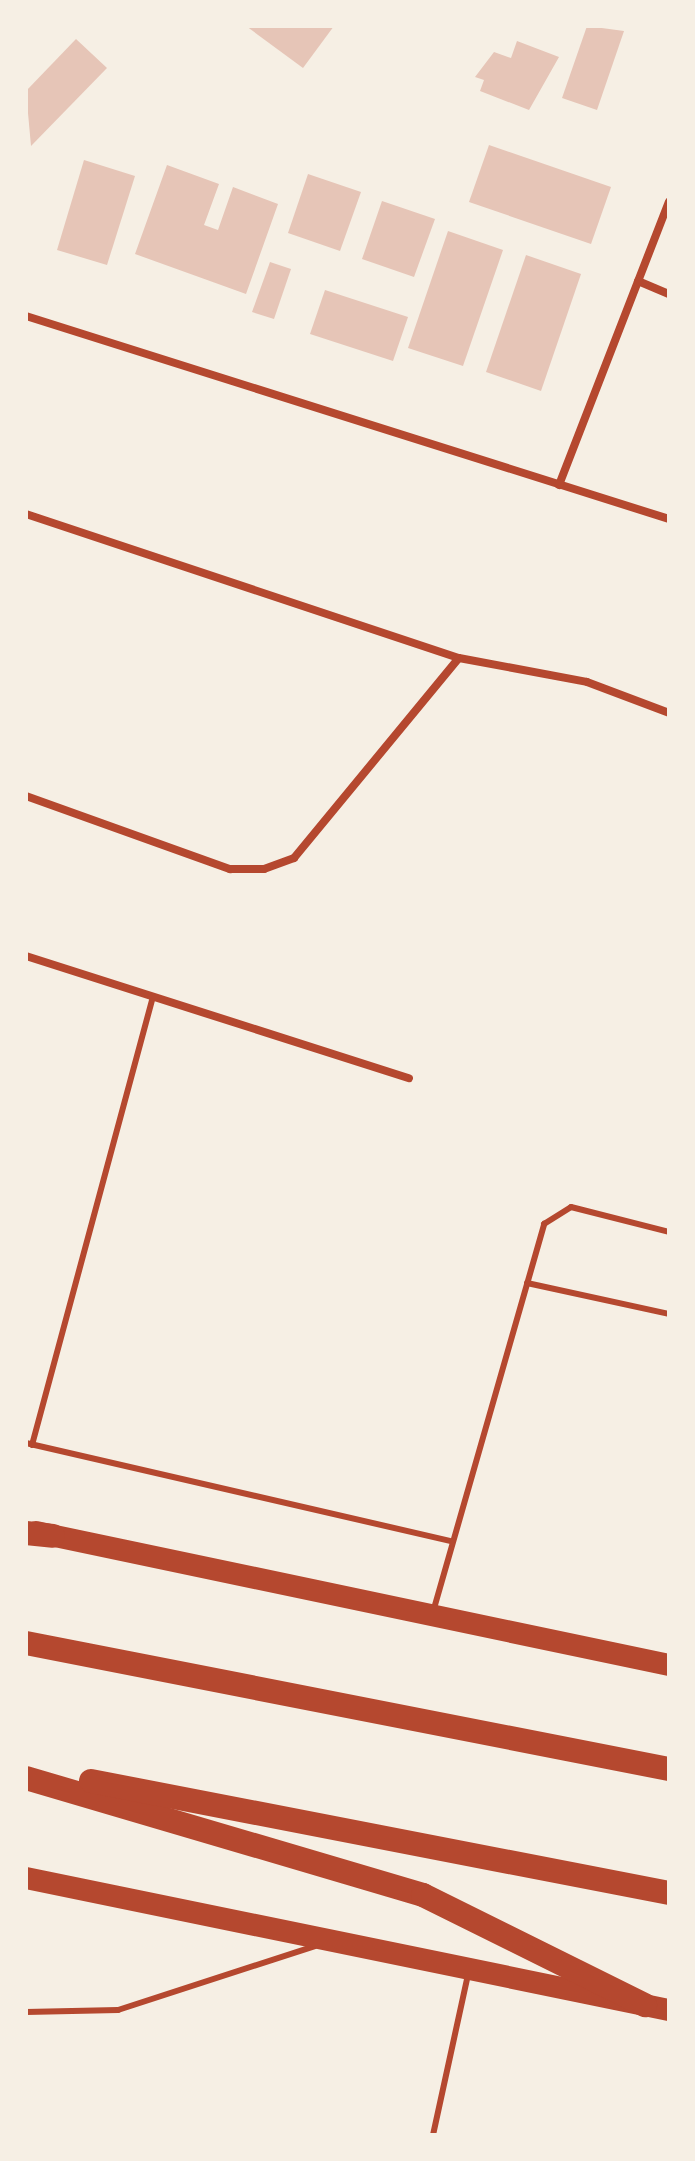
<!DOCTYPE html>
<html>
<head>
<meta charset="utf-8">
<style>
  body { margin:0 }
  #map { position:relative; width:695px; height:2161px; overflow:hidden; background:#f6efe4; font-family:Lato,sans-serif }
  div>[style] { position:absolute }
  .building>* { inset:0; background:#e6c5b7 }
  .service>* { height:6px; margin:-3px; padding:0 3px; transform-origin:3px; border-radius:3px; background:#b5482f }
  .minor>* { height:8px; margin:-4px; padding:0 4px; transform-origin:4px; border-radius:4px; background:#b5482f }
  .trunk>* { height:22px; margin:-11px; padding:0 11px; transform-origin:11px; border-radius:11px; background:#b5482f }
  .motorway>* { height:24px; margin:-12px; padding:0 12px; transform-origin:12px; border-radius:12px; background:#b5482f }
  span { translate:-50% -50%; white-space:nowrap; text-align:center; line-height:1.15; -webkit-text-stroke:6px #f6efe4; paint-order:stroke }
  .frame { position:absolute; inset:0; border:28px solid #f6efe4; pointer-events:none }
</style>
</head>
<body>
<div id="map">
  <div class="building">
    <i style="clip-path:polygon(246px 26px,334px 26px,303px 68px)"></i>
    <i style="clip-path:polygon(587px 26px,624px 31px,597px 110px,562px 98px)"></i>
    <i style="clip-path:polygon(76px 39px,107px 68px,31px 146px,26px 91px)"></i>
    <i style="clip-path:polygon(517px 41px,559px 57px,529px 110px,480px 91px,484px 80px,475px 77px,494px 52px,511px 58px)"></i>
    <i style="clip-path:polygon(489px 145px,611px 187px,591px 244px,469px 202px)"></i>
    <i style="clip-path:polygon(84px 160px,135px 176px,107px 265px,57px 250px)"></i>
    <i style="clip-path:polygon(167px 165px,219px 184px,204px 225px,218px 230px,233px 187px,278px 204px,246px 294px,135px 254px)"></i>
    <i style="clip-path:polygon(308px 174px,361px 192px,340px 251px,288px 233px)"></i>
    <i style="clip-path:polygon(382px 201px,435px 219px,414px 277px,362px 259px)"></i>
    <i style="clip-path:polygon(448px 231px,503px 250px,463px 366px,408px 348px)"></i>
    <i style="clip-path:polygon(526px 255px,581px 274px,541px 391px,486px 372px)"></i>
    <i style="clip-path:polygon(270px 262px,291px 269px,274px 319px,252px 312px)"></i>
    <i style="clip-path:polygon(325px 290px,408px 317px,393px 361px,310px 334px)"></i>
  </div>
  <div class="service">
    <i style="left:527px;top:1283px;width:145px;rotate:12.3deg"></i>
    <i style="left:26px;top:1443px;width:435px;rotate:13deg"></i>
    <i style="left:32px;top:1445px;width:464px;rotate:-74.9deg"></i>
    <i style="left:433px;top:1612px;width:404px;rotate:-74deg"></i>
    <i style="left:544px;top:1224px;width:32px;rotate:-32deg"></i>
    <i style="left:571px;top:1207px;width:101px;rotate:14.3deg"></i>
    <i style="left:26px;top:2012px;width:92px;rotate:-1.2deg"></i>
    <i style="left:118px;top:2010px;width:207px;rotate:-18deg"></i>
    <i style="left:433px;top:2135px;width:165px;rotate:-77.7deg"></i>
  </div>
  <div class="minor">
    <i style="left:638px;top:281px;width:34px;rotate:23deg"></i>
    <i style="left:26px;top:316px;width:674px;rotate:17.52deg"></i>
    <i style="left:559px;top:485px;width:304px;rotate:-68.8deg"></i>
    <i style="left:26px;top:514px;width:456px;rotate:18.4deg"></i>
    <i style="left:459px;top:658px;width:130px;rotate:10.6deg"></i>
    <i style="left:587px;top:682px;width:88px;rotate:20.7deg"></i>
    <i style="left:26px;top:796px;width:217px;rotate:19.7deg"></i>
    <i style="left:230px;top:869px;width:34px"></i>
    <i style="left:264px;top:869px;width:32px;rotate:-20deg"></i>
    <i style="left:294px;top:858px;width:259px;rotate:-50.5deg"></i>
    <i style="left:26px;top:956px;width:402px;rotate:17.7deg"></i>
  </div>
  <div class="trunk">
    <i style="left:36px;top:1532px;width:647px;rotate:11.87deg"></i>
    <i style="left:26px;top:1878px;width:656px;rotate:11.6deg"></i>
  </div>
  <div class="motorway">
    <i style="left:26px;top:1533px;width:27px;rotate:6deg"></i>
    <i style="left:26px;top:1643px;width:655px;rotate:11.09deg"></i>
    <i style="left:26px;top:1778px;width:414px;rotate:16.4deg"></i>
    <i style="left:423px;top:1895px;width:248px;rotate:26.4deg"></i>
    <i style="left:91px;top:1781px;width:589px;rotate:10.97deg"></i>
  </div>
  <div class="frame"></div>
</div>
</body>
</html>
